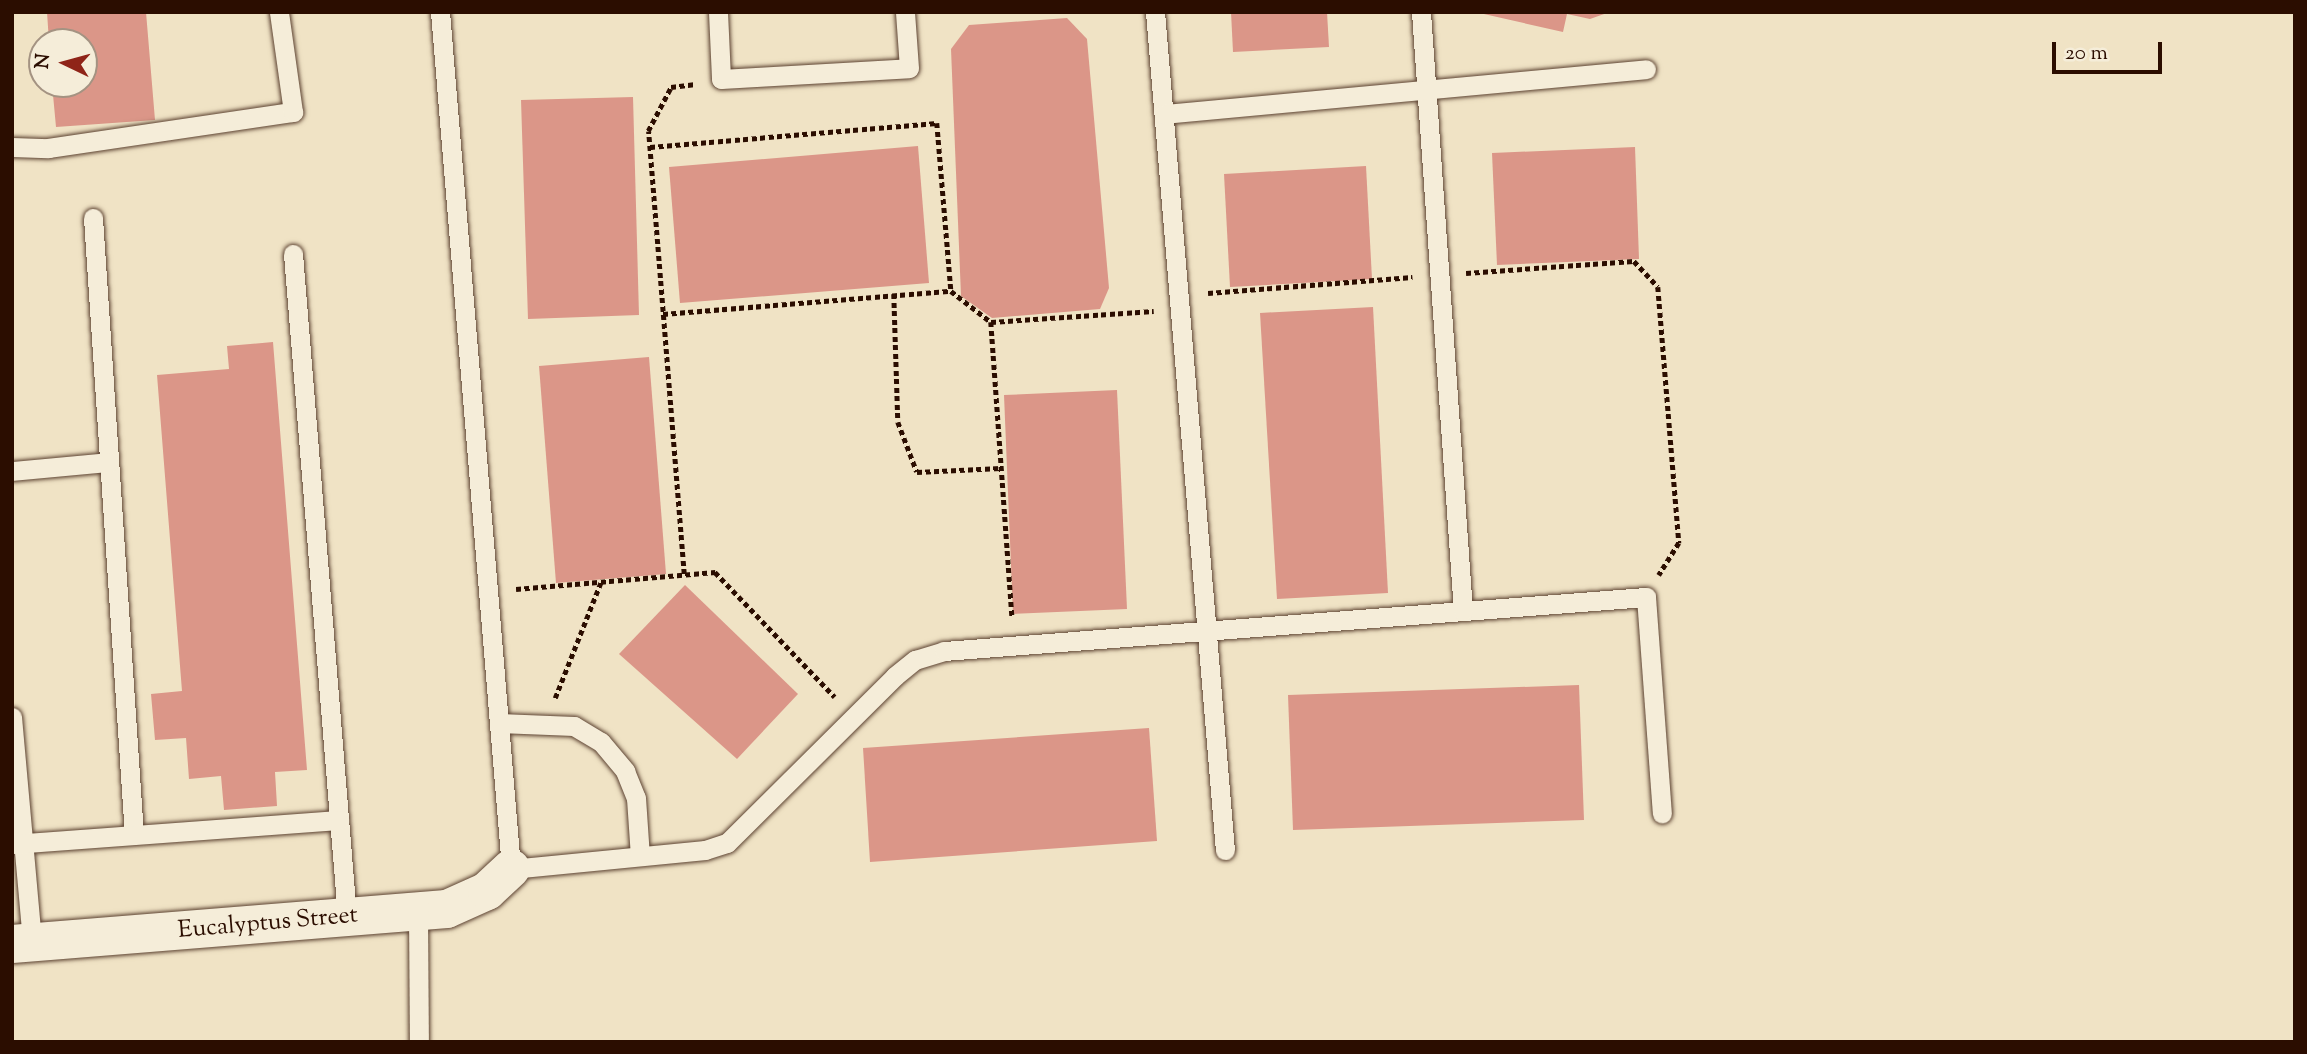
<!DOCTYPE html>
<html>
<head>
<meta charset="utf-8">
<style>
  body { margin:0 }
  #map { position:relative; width:2307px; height:1054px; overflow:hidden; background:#f0e3c5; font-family:"Sorts Mill Goudy",serif }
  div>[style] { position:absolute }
  .building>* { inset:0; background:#db9688 }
  .path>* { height:4.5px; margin-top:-2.25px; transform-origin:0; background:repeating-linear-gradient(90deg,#2b0d00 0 5px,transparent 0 8.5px) }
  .roads { filter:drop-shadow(0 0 2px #5c4231) drop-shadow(0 0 2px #5c4231) }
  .lane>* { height:19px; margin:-9.5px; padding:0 9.5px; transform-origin:9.5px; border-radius:9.5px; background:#f5edd9 }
  .street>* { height:38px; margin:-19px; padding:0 19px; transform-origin:19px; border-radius:19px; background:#f5edd9 }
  span { translate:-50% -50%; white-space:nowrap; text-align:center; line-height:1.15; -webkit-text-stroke:5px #f5edd9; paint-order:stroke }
  .street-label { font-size:24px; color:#2b0d00 }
  .frame { position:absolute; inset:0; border:14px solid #2b0d00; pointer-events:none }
  .north { position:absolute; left:28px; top:28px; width:70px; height:70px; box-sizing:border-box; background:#f5edd9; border:2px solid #a49382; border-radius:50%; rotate:275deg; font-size:19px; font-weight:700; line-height:28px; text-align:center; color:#2b0d00 }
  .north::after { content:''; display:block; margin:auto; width:24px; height:32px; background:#8f2418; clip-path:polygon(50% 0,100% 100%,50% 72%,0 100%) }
  .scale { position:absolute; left:2052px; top:42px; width:110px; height:32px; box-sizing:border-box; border:4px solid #2b0d00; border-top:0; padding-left:9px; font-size:21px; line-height:24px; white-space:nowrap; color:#2b0d00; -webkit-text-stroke:5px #f5edd9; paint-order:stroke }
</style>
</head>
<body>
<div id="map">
  <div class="building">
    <i style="clip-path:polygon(47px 12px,146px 12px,155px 120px,56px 127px,52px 84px,84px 84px,84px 42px,49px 42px)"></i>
    <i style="clip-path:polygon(1231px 12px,1327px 12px,1329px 47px,1233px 52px)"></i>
    <i style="clip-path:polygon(1475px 12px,1607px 12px,1607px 13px,1590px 19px,1567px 14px,1563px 32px)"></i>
    <i style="clip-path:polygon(1067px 18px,1087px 39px,1109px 288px,1100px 309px,992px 318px,961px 296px,951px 49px,969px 25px)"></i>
    <i style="clip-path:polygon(633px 97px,639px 315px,528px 319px,521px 100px)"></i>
    <i style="clip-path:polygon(918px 146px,929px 283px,680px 303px,669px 167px)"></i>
    <i style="clip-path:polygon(1635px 147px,1639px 259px,1497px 265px,1492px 153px)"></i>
    <i style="clip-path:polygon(1366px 166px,1372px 279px,1230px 287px,1224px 174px)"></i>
    <i style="clip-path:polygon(1373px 307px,1388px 593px,1277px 599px,1260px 313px)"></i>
    <i style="clip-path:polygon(273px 342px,307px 770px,275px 772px,277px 806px,224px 810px,221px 776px,189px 779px,186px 738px,155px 740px,151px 694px,182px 691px,157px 375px,229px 369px,227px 346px)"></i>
    <i style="clip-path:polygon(649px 357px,666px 574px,556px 583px,539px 366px)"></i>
    <i style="clip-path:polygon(1117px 390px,1127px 609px,1013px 614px,1004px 395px)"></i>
    <i style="clip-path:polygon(685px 585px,798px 694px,737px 759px,619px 654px)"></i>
    <i style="clip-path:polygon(1579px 685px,1584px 820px,1293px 830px,1288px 695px)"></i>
    <i style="clip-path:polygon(1149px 728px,1157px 841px,870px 862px,863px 748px)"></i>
  </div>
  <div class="path">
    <i style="left:650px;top:147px;width:288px;rotate:-4.8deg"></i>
    <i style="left:937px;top:123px;width:169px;rotate:85.2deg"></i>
    <i style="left:951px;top:291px;width:51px;rotate:37.8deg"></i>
    <i style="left:991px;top:322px;width:296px;rotate:85.9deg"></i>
    <i style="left:1466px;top:273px;width:168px;rotate:-4.1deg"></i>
    <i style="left:1634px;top:261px;width:35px;rotate:47deg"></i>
    <i style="left:1658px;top:287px;width:257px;rotate:85.3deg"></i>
    <i style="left:1679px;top:543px;width:38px;rotate:122deg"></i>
    <i style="left:1208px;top:293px;width:205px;rotate:-4.5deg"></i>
    <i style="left:894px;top:294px;width:128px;rotate:88.2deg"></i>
    <i style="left:898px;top:422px;width:53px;rotate:69.2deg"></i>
    <i style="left:917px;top:472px;width:84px;rotate:-2.7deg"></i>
    <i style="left:663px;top:314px;width:289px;rotate:-4.6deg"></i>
    <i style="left:991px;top:322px;width:163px;rotate:-3.9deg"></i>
    <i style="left:684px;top:574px;width:444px;rotate:-94.6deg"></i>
    <i style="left:648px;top:131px;width:50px;rotate:-62.4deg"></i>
    <i style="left:671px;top:87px;width:23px;rotate:-7deg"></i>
    <i style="left:516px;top:589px;width:200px;rotate:-4.9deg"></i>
    <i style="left:715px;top:572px;width:173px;rotate:46.2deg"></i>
    <i style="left:555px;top:698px;width:125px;rotate:-68.4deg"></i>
  </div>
  <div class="roads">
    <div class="lane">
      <i style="left:440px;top:12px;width:860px;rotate:85.26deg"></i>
      <i style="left:511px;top:869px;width:195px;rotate:-5.6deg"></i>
      <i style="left:705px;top:850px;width:23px;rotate:-18deg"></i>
      <i style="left:727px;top:843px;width:237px;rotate:-44.8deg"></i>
      <i style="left:895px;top:676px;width:26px;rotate:-39deg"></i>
      <i style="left:915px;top:660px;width:30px;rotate:-17deg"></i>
      <i style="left:944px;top:651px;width:704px;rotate:-4.4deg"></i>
      <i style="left:1646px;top:597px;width:217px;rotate:85.8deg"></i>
      <i style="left:718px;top:12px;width:67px;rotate:87.4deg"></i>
      <i style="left:721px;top:79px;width:188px;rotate:-3.3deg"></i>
      <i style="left:909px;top:68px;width:56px;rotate:-94.1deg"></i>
      <i style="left:1155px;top:12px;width:841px;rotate:85.23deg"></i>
      <i style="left:1421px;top:12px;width:600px;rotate:85.99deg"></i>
      <i style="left:1164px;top:114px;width:484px;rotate:-5.3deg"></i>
      <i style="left:12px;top:147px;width:36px;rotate:2deg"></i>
      <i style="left:48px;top:148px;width:248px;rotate:-8.4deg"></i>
      <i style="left:293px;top:112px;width:101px;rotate:-98deg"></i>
      <i style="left:93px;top:218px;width:618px;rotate:86.2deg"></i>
      <i style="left:293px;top:254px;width:665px;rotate:85.34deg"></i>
      <i style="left:12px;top:471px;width:97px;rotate:-5.3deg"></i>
      <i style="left:12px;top:717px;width:227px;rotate:84.9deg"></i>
      <i style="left:499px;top:723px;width:75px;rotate:2.3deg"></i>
      <i style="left:574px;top:726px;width:31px;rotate:31deg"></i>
      <i style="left:601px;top:742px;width:38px;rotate:50deg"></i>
      <i style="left:625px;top:771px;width:29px;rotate:68deg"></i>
      <i style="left:636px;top:798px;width:58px;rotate:86.1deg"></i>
      <i style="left:12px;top:844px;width:328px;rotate:-4.2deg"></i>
      <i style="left:418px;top:911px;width:131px;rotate:89.6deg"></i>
    </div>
    <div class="street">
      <i style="left:12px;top:944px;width:436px;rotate:-4.6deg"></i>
      <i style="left:447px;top:909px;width:44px;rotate:-24.2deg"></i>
      <i style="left:487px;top:891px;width:33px;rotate:-43deg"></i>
    </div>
  </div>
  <div class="street-label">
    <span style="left:268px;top:924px;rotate:-5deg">Eucalyptus Street</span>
  </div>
  <div class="frame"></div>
  <div class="north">N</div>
  <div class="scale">20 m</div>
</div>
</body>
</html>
